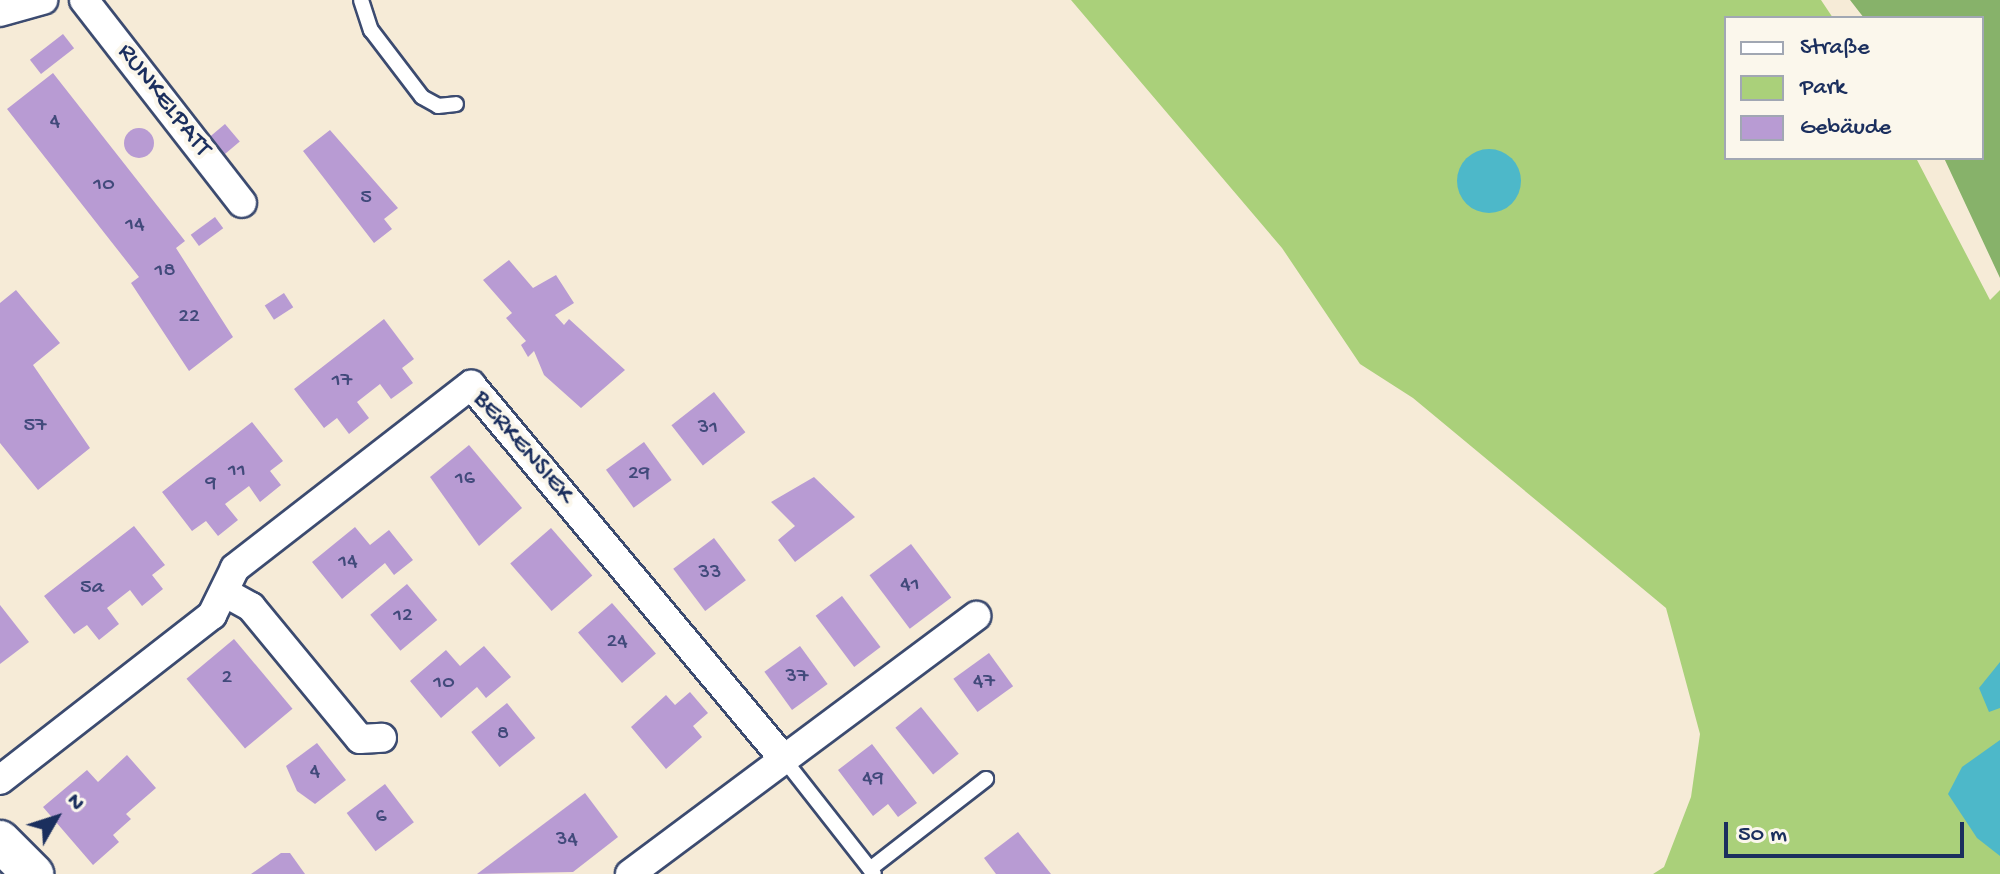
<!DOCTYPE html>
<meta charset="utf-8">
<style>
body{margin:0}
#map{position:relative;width:2000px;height:874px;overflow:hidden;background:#f6ebd7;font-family:"Gochi Hand",sans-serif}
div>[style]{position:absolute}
.green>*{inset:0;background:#aad07a}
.forest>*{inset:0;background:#87b26a}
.water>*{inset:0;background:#4db8c9}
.round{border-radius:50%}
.building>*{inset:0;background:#b89bd3;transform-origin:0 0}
.roads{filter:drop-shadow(2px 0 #3c4b70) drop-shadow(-2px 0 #3c4b70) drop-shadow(0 2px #3c4b70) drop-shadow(0 -2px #3c4b70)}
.lane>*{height:14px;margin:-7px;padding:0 7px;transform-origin:7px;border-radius:7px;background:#fff}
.street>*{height:28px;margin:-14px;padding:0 14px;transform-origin:14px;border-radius:14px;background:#fff}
.secondary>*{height:40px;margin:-20px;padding:0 20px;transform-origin:20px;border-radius:20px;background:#fff}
span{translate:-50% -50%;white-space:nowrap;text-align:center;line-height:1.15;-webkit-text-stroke:8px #fbf7ec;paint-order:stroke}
.number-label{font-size:22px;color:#424a7b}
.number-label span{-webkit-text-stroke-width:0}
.street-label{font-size:26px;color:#1b2f5e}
.legend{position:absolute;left:1724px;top:16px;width:260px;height:144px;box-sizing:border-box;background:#fbf7ec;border:2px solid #a1a7b3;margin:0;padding:10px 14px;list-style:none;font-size:24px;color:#1b2f5e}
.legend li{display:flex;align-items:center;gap:16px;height:40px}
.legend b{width:40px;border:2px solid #a1a7b3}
.north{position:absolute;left:16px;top:778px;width:80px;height:80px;-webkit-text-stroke:6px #fbf7ec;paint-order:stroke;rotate:51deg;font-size:22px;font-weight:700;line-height:32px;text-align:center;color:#1b2f5e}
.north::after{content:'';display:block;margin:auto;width:28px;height:36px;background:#1b2f5e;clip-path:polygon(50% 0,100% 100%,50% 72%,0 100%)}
.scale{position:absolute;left:1724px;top:822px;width:240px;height:36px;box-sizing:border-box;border:4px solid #1b2f5e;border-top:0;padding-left:10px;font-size:24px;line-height:28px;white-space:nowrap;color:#1b2f5e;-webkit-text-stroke:6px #fbf7ec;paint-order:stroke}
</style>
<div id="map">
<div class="green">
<div style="clip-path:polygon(1071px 0,1821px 0,1833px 18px,1726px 18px,1726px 158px,1916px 158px,1990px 300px,2000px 290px,2000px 874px,1653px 874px,1664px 867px,1691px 797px,1700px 734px,1666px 608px,1413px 398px,1360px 364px,1282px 248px)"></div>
</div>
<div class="forest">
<div style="clip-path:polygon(1850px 0,2000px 0,2000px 278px,1944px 158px,1982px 158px,1982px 18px,1864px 18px)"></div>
</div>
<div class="water">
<div class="round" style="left:1457px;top:149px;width:64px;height:64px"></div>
<div style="clip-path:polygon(2000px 662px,2000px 708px,1989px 712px,1979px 688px)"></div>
<div style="clip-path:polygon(2000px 740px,2000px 856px,1977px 838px,1948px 794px,1962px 767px)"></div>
</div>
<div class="building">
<div style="left:63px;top:34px;width:18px;height:42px;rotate:52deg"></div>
<div style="clip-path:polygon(53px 73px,185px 241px,176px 248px,233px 337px,189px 371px,131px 283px,139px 277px,7px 109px)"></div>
<div style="left:225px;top:124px;width:23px;height:26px;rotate:50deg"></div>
<div class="round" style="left:124px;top:128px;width:30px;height:30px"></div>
<div style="clip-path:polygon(330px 130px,398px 208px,384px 219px,392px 229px,374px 243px,303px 151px)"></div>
<div style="left:215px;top:217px;width:14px;height:30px;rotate:54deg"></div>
<div style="clip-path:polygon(509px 260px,533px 288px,556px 275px,574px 303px,555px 315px,564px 325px,569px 319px,625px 370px,581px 408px,544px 375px,534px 351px,528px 357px,521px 345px,526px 341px,506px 318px,512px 313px,483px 280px)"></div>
<div style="clip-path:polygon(16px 290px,60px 343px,33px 365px,90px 448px,38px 490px,0 443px,0 303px)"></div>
<div style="left:284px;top:293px;width:17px;height:23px;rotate:57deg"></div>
<div style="clip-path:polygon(384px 319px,414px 359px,402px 368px,413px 383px,391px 399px,380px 384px,357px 402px,369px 418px,349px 434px,337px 418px,324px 428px,294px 389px)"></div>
<div style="left:714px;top:392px;width:51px;height:54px;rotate:52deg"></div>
<div style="clip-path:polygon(252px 422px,283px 461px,270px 471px,281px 485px,260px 502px,249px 486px,225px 504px,238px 520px,218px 536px,206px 521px,192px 531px,162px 492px)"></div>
<div style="left:644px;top:442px;width:47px;height:47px;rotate:54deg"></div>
<div style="clip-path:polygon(469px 445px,522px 508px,479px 546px,430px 477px)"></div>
<div style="clip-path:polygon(814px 477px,855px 517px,795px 562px,778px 540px,795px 526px,771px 502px)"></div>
<div style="clip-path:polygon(134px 526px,165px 565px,152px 575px,163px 589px,142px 606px,130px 590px,107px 608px,119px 624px,99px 640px,87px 625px,74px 634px,44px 596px)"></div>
<div style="clip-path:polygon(355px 527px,370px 545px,389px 530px,413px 560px,394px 575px,385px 563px,342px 599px,312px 562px)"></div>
<div style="left:551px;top:528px;width:63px;height:54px;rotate:49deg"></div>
<div style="left:714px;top:538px;width:53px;height:51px;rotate:53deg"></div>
<div style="left:911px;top:544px;width:67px;height:52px;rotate:53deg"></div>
<div style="left:407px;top:584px;width:47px;height:48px;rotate:50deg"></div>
<div style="left:842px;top:596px;width:64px;height:33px;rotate:53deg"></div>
<div style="left:612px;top:603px;width:67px;height:45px;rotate:49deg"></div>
<div style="clip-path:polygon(0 605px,29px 642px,0 664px)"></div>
<div style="left:234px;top:639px;width:91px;height:62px;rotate:50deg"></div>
<div style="clip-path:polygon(484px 646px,511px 677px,486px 698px,477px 687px,441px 718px,410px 681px,446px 650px,460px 666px)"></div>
<div style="left:800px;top:646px;width:47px;height:44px;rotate:54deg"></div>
<div style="left:989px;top:653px;width:41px;height:44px;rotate:54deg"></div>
<div style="clip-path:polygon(690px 692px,708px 713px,693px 726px,702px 737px,666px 769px,631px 727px,666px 695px,675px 705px)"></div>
<div style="left:507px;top:703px;width:45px;height:46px;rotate:51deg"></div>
<div style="left:921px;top:707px;width:60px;height:33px;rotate:51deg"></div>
<div style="clip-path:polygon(317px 743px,346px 780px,315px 804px,297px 791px,286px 766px)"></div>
<div style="clip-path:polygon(872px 744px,917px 803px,898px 817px,888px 804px,873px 816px,838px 770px)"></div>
<div style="clip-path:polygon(127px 755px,156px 788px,126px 814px,131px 819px,113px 835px,119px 842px,93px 865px,43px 807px,87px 770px,98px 782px)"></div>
<div style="left:385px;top:784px;width:48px;height:48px;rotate:53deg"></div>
<div style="clip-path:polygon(585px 793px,618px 837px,573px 872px,477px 874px)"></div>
<div style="clip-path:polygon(1018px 832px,1051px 874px,996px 874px,984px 858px)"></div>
<div style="clip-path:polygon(281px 853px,290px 853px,305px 874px,251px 874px)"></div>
</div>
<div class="roads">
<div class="lane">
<div style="left:361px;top:0;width:32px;rotate:72deg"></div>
<div style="left:371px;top:30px;width:84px;rotate:52.7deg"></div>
<div style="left:422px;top:97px;width:18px;rotate:29deg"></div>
<div style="left:438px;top:106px;width:18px;rotate:-6deg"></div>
<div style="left:783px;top:758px;width:147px;rotate:51.9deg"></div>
<div style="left:870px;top:869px;width:147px;rotate:-37.8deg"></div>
</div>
<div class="street">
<div style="left:84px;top:0;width:257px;rotate:52.1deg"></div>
<div style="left:0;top:12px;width:45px;rotate:-15.6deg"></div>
<div style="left:224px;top:592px;width:31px;rotate:29deg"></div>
<div style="left:251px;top:607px;width:171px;rotate:50.5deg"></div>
<div style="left:360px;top:739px;width:22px;rotate:-3deg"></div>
<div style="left:0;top:780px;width:269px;rotate:-37.9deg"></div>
<div style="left:212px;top:615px;width:52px;rotate:-63.9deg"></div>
<div style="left:235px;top:568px;width:299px;rotate:-37.8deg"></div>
<div style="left:471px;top:385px;width:485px;rotate:50.1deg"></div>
<div style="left:630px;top:874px;width:432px;rotate:-36.7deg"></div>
</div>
<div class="secondary">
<div style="left:0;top:841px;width:47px;rotate:45deg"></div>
</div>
</div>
<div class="number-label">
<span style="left:55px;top:123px">4</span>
<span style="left:104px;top:186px">10</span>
<span style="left:366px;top:199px">5</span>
<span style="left:135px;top:226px">14</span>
<span style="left:165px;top:272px">18</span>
<span style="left:189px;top:318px">22</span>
<span style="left:342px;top:382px">17</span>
<span style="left:35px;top:427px">57</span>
<span style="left:708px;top:429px">31</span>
<span style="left:237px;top:472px">11</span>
<span style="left:639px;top:475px">29</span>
<span style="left:465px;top:480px">16</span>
<span style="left:211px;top:485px">9</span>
<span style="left:348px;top:563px">14</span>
<span style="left:710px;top:574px">33</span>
<span style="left:910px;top:586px">41</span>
<span style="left:92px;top:589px">5a</span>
<span style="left:403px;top:617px">12</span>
<span style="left:617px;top:643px">24</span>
<span style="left:797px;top:678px">37</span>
<span style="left:227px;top:679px">2</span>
<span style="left:984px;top:683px">47</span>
<span style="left:444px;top:684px">10</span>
<span style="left:503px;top:735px">8</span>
<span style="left:315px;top:773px">4</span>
<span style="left:873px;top:780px">49</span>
<span style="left:381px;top:818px">6</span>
<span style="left:567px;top:841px">34</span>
</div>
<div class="street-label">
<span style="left:163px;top:101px;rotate:52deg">RUNKELPATT</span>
<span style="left:522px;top:448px;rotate:49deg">BERKENSIEK</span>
</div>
<ul class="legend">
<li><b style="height:10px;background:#fff"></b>Straße</li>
<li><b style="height:22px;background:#aad07a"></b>Park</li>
<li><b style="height:22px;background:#b89bd3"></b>Gebäude</li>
</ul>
<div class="north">N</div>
<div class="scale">50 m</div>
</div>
